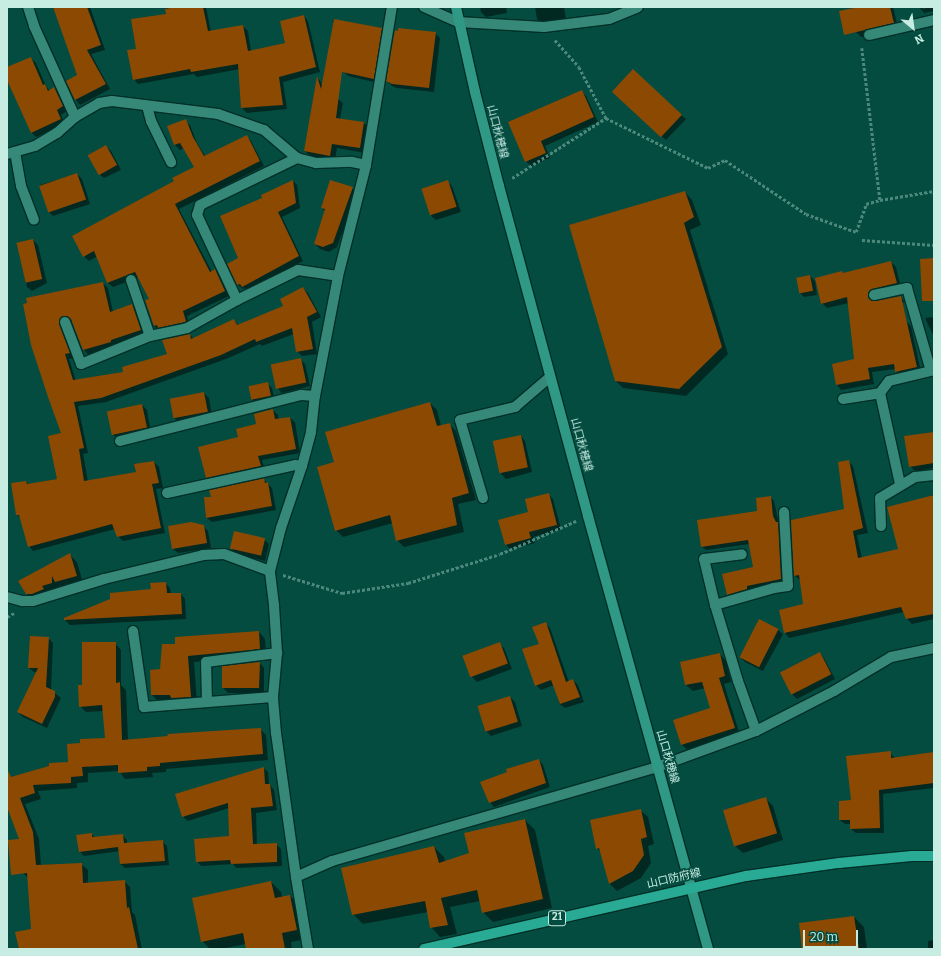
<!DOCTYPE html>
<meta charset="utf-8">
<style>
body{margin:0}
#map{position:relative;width:941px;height:956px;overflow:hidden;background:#044c40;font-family:Bitter,"Noto Sans JP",serif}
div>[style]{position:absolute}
.shadow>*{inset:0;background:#0007}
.building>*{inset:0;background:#8c4902;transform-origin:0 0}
.path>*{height:2.5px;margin-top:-1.25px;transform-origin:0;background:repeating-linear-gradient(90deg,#4d887d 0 3px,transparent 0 5px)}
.roads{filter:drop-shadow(1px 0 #002f27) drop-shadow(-1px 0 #002f27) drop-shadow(0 1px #002f27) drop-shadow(0 -1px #002f27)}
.street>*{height:10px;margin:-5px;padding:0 5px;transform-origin:5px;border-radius:5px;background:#368878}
.secondary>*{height:10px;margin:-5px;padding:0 5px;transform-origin:5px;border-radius:5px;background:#2f9986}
.primary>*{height:10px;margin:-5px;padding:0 5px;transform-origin:5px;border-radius:5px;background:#28aa94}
span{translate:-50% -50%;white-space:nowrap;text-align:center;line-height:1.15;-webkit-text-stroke:3.5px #044c40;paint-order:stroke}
.shield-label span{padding:1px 3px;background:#044c40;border:1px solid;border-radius:3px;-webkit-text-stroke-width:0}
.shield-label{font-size:10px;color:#c7ede3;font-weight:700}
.street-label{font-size:11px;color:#c7ede3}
.frame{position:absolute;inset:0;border:8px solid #c7ede3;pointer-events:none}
.north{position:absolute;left:893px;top:8px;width:40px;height:40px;-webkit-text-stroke:3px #044c40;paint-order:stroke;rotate:151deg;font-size:11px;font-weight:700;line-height:16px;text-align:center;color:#c7ede3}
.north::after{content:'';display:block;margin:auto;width:14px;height:18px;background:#c7ede3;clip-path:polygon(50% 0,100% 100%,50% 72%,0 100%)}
.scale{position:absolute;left:803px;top:930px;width:55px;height:18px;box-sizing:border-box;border:2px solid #c7ede3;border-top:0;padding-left:5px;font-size:12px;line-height:14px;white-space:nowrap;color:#c7ede3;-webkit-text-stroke:3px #044c40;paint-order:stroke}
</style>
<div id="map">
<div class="shadow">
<div style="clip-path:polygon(90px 7px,105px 50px,91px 54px,110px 89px,80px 105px,76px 100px,67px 82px,78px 76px,55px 10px,52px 7px)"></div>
<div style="clip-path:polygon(166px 7px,206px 7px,211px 32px,243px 26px,248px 31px,251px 51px,286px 43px,304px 16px,308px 21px,320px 72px,283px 82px,287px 109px,247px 113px,242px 108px,240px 69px,197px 77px,194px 74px,138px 84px,134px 79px,137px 50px,167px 14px)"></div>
<div style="clip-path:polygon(480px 7px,506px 7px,507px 13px,486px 17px,481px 12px)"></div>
<div style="clip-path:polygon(535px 7px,564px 7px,566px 19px,542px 24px,537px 19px)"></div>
<div style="clip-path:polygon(851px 7px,893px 7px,898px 27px,861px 37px,856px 32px)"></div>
<div style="clip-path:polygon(919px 7px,924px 7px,922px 9px,934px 7px,934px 11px,924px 13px)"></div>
<div style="clip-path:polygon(333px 20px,381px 29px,386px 34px,378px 83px,348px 76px,343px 71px)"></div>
<div style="clip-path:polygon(435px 33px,440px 38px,434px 92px,397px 88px,392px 86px,387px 81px)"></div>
<div style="clip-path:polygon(31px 58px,36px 63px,46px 86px,50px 91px,54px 88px,59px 93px,67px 111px,61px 115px,65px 124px,36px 137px,31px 132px,7px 78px,7px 68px)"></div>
<div style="clip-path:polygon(317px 78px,321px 82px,327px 101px,338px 99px,343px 103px,340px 119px,364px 123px,369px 128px,365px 153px,337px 148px,335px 160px,310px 156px,305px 151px)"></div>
<div style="clip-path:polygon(582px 92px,586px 96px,598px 122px,545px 146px,550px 158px,531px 166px,526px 161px,509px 123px)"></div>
<div style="clip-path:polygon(618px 96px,681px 115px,686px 119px,666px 140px)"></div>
<div style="clip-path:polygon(185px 120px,190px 125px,197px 143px,206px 157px,247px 136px,251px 141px,264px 166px,179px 209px,212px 272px,215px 270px,220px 275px,229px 296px,187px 316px,190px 326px,159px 331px,154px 326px,151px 300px,139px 277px,113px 287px,108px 283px,98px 256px,89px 261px,84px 256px,175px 182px,195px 167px,184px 148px,180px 150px,175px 145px,168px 127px)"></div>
<div style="clip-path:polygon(106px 146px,111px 151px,121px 170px,104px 178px,99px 174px,89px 155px)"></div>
<div style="clip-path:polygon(77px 174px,82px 179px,90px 204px,53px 216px,48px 211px,40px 185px)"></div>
<div style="clip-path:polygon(293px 181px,297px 185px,300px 208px,282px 217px,303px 261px,247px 291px,245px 288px,243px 289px,238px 285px,239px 259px,264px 198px)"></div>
<div style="clip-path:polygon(447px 181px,452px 186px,461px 212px,436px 220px,431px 216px)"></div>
<div style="clip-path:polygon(352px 188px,357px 192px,337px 247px,329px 252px,320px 249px,315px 244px,325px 211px,322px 208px)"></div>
<div style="clip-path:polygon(685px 192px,692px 200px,701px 225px,690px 230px,728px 354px,686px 396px,623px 388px,616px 381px)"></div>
<div style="clip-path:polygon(33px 240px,38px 245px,47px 283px,32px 291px,27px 287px,17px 244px)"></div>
<div style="clip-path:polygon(891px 262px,896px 267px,901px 288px,872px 298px,872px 302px,900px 297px,905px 302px,899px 304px,906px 321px,911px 326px,921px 372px,900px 376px,895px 369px,872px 372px,874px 384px,841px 390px,837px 385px,833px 364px,856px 360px,849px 303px,827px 308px,822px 303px,844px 274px)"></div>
<div style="clip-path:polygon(810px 276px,815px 281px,817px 295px,804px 297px,799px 292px)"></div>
<div style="clip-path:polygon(103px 283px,108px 288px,113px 312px,132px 306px,137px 310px,145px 335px,115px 345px,116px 347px,88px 354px,83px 349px,73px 321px,64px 323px,74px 358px,69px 359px,76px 381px,125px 373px,168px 354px,190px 335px,194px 339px,234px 320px,238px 325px,285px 307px,303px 288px,308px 293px,321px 317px,312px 322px,317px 354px,302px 356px,297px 351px,294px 334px,262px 346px,260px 344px,226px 359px,106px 402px,78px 406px,88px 453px,83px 454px,88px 481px,137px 473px,154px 462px,159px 467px,163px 488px,156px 489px,165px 533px,123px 541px,118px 536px,115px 529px,33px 551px,29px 546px,21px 518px,17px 515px,26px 482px,29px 484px,58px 479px,62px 433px,24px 305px)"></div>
<div style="clip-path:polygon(934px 317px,934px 337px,925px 318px)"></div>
<div style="clip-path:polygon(300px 359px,305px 364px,310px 386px,282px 393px,277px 388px)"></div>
<div style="clip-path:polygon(267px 383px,272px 388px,275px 401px,257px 405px,252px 400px)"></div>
<div style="clip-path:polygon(204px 393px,209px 398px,212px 416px,179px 422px,174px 418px)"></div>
<div style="clip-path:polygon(430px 403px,437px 410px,441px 426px,449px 424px,456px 431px,476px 500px,458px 504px,464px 532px,404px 547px,397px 540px,393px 523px,343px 537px,336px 530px)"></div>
<div style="clip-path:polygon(142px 405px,147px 410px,151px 432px,118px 439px,113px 435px)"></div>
<div style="clip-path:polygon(273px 410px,278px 415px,279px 420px,290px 418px,295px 422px,300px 453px,262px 460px,265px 470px,211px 482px,206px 477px,239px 438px)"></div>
<div style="clip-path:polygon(934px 433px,934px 468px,915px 471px,910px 466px)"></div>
<div style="clip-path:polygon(521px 436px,525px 441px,532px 472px,506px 479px,501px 474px)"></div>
<div style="clip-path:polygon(849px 462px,853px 466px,868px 533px,857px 535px,862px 558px,899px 550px,931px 495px,934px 494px,934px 619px,912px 624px,907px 619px,904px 612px,789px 638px,785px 633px,804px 605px,800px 580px,795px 576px,792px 520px,846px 510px)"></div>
<div style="clip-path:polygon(264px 480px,272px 488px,276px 510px,212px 522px,207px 518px,212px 498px)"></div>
<div style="clip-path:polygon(548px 494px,553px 499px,561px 529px,533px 537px,535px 543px,510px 549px,506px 545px,529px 512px)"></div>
<div style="clip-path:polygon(770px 497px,774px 501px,779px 524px,782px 527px,785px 583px,750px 590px,750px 593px,732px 598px,728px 594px,754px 568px,750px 544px,706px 550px,702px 547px,759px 512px)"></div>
<div style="clip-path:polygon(203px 526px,208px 531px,211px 548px,178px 553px,173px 549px)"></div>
<div style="clip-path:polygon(264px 539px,269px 544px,265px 561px,236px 554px,232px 549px)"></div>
<div style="clip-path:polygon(70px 555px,77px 562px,83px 583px,63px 589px,59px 585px,59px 590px,34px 601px,27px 594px)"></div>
<div style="clip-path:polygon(165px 583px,170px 588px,171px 594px,181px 594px,185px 599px,186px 619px,70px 625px,65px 620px,152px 590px)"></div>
<div style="clip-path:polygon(545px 623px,550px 628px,569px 682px,573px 680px,578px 685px,584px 702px,565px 708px,560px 704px,554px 685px,541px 690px,536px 685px,540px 644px)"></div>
<div style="clip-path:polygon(778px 630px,783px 634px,763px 671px,745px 662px,740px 657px)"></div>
<div style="clip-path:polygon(259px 632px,265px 639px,266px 655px,194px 662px,197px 703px,158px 701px,152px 695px,161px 670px,176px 645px)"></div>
<div style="clip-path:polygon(48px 638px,53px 643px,51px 690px,61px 698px,47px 728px,23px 717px,18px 712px,37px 672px,34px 672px,29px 668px)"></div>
<div style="clip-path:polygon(115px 643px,121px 650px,121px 685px,126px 690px,128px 740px,260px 729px,266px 735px,268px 760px,166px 769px,166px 772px,152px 773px,153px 777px,125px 779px,119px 771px,88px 773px,88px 782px,77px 783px,77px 788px,38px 791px,41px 799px,25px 804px,39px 839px,41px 865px,81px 864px,88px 870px,88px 883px,124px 881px,130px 887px,132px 912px,135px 915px,142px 949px,21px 949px,32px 930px,29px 879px,23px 873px,20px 839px,7px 805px,7px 779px,69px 762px,81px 744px,106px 739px,103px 711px,86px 712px,80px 706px,83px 686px)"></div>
<div style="clip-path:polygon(499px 644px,504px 648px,512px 669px,477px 682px,472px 677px)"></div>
<div style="clip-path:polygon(820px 653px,824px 658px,835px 679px,797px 699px,792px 694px)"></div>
<div style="clip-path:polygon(720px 654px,726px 661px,731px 682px,724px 684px,740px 735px,689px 751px,682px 745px,675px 721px,711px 709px,705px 688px,693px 691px,686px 685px)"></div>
<div style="clip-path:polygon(260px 663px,264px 668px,264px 693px,228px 693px,223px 688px)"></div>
<div style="clip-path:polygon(510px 697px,515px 702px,522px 726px,491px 736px,486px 731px,479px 707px)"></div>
<div style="clip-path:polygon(890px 753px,895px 758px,934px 753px,934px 788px,883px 794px,884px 833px,856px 833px,851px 829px,851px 824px,845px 824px,840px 820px,852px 801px)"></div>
<div style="clip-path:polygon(539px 760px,543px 765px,550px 787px,494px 807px,490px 802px)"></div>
<div style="clip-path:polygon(264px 768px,268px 772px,269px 784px,274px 790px,277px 810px,256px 813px,257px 845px,276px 844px,281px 849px,282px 866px,236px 868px,233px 864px,201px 866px,197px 861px,230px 837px,229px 808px,188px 821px,183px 817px)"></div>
<div style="clip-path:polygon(765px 798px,773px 806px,783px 840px,743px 853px,735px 846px)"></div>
<div style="clip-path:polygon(640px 810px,648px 817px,654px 844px,648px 846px,651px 863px,641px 878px,617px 891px,610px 884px,601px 852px,597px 848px)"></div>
<div style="clip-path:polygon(525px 820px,535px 830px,552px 908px,493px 922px,483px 912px,480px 901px,450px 907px,457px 934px,440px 937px,431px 927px,428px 912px,363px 924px,353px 914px,434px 847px,444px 857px,445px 862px,470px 854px)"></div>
<div style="clip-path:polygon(91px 834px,95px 837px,122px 835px,127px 840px,127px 844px,163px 842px,167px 846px,169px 865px,125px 868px,120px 864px,120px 851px,84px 856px,80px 852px)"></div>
<div style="clip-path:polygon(271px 882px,281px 892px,282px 897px,290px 896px,300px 905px,307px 939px,291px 942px,292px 949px,248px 949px,246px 944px,221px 949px,210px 949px,202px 941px)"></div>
<div style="clip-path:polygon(854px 917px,864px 927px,867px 949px,803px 949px)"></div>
<div style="clip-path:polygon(934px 940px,934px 949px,920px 949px,928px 948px,928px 941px)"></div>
</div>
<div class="building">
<div style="clip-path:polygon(53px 7px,87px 7px,101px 45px,87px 50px,106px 84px,75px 100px,66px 81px,77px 75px)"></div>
<div style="clip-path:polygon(175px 7px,203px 7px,208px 31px,243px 25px,248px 51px,285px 43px,280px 21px,304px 15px,316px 67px,279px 77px,283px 105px,241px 108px,238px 64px,191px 72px,190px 69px,133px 80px,127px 50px,136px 49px,131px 19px,166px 14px,165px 9px)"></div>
<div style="clip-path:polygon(859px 7px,890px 7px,894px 23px,844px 35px,839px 11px)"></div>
<div style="clip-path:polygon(334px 19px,382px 28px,374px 79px,342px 72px,336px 118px,364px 122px,360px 148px,332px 144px,330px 156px,304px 151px,317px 76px,321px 89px)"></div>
<div style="clip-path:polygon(398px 28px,436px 32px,429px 88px,392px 84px,386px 81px,395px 30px,398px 31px)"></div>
<div style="clip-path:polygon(31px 57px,43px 85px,45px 84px,48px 91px,54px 87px,63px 106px,57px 110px,61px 119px,31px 133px,7px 80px,7px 67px)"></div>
<div style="left:633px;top:69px;width:67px;height:31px;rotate:43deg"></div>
<div style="clip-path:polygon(582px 90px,594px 117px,541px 141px,546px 153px,525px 162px,508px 122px)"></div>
<div style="clip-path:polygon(186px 119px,193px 137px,204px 156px,247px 135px,260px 161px,175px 204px,210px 272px,215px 269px,225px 291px,183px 311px,186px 321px,185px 322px,158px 328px,157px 325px,154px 326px,145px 300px,149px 299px,135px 272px,107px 283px,94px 251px,83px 257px,72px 236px,174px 181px,172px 178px,194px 167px,180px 143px,174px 145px,167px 126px)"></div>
<div style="left:106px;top:145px;width:23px;height:21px;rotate:61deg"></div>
<div style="left:77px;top:173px;width:28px;height:40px;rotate:71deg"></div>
<div style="clip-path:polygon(293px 180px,296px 203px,278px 212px,299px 256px,242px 287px,240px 284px,237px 285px,227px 264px,238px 258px,220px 216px,262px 198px,261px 195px)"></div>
<div style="clip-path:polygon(330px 180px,353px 187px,333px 243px,323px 247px,314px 244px,325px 209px,321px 208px)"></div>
<div style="left:448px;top:180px;width:28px;height:28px;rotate:72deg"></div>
<div style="clip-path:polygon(685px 191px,694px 217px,684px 223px,722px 347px,679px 389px,615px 381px,569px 225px)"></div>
<div style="left:33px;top:239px;width:41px;height:17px;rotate:77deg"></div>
<div style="clip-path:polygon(934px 258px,934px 301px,922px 301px,920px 259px)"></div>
<div style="clip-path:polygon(891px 261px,897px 283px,872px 289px,868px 293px,868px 297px,872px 301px,875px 301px,901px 296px,917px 367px,895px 372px,894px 364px,868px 368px,870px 379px,836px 385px,832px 364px,854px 359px,847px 297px,821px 304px,815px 278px,842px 271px,843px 273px)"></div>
<div style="left:810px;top:275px;width:16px;height:14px;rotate:79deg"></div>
<div style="clip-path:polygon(103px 282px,110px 312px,132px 304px,141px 330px,111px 340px,111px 342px,83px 350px,71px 319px,66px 316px,60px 318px,59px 324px,70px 353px,65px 354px,73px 380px,123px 372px,122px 367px,167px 354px,162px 340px,190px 334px,191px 339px,234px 319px,237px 325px,283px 306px,280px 299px,303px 287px,317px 312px,307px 317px,313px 349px,296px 352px,292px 328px,256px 342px,255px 339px,221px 355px,101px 398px,74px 402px,84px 448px,79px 449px,84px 481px,136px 472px,134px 464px,154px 461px,159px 483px,152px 484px,161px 528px,117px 537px,112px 524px,28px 547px,19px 515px,16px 515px,11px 483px,26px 481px,27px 484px,57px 479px,48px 436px,61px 433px,48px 397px,31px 345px,23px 304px,27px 303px,26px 298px)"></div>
<div style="left:301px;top:358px;width:25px;height:31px;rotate:78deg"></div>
<div style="left:268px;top:382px;width:14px;height:20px;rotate:78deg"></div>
<div style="left:204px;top:392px;width:20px;height:35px;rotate:79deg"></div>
<div style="clip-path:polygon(430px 402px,437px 426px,450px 423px,469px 493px,452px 498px,457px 525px,396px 541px,390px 515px,335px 531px,317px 467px,334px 462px,325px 432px)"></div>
<div style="left:142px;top:404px;width:24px;height:36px;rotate:78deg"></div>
<div style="clip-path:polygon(273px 409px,275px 419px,290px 417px,296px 449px,258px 456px,261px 466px,206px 478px,198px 447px,238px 437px,236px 429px,256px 424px,254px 414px)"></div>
<div style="clip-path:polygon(934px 432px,934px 463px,909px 467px,904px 436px)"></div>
<div style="left:521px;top:435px;width:33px;height:29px;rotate:78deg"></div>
<div style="clip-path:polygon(849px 460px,863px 528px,853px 531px,858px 558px,898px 549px,887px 507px,934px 495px,934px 614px,906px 619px,901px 607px,784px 633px,779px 610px,803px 604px,799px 575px,794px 576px,791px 520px,844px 509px,838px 462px)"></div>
<div style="clip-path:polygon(264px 478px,265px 483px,268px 482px,272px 506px,206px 518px,204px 497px,211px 497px,209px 490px)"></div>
<div style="clip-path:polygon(549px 493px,557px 525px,529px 532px,531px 538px,505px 545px,498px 520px,528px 512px,525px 499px)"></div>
<div style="clip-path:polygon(771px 496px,773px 516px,776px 522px,778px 522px,781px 579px,747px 586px,747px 589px,727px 595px,722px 574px,753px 567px,748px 540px,701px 547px,697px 520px,757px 511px,756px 498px)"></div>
<div style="clip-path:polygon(191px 522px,204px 525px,207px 543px,172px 549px,168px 526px)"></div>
<div style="left:234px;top:531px;width:32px;height:18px;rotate:13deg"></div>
<div style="clip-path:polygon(70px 553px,77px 576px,55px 582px,52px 576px,52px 583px,42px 586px,44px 589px,32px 594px,26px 594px,18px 581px)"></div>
<div style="clip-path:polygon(166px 582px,167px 593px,181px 593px,182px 614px,64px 620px,64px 618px,110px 599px,110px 593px,151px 589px,150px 583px)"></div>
<div style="left:759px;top:619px;width:22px;height:43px;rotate:27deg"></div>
<div style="clip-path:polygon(546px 622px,566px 682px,573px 679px,580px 697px,560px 704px,551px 680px,535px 686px,522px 649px,539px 644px,532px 627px)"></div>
<div style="clip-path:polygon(259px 631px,260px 649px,188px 656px,191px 697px,171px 698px,170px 695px,151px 695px,150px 670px,160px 669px,162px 644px,175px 644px,175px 637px)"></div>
<div style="clip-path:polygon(30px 636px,49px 637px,46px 687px,55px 691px,55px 697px,42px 724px,17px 712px,38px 668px,28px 668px)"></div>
<div style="clip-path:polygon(82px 642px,116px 642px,116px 683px,120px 682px,122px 740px,168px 736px,167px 734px,261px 728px,263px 754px,160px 763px,160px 766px,147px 767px,147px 771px,118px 773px,118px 765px,82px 767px,83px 776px,71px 777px,71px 783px,33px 785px,35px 793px,20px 798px,33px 832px,36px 865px,82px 863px,83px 883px,125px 880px,127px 908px,129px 907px,138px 949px,19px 949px,15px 932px,31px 929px,27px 873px,11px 875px,8px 840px,19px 839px,7px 807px,7px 769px,11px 777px,49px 766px,49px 763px,68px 762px,67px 744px,80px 743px,80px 739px,105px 738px,102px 705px,79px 707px,78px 685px,82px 685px)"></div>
<div style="left:500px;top:642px;width:23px;height:40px;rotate:70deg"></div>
<div style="left:820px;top:652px;width:25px;height:45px;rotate:63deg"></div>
<div style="clip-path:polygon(720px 653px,725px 676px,719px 678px,735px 728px,681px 745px,673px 720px,710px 708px,702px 682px,685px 685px,680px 662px)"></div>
<div style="clip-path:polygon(260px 662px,259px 688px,222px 688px,222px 666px)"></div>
<div style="left:510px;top:696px;width:27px;height:34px;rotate:73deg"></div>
<div style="clip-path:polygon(891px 751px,891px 758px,934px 752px,934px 783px,879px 790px,880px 828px,850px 829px,850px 820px,839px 820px,839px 801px,851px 800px,846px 756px)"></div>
<div style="clip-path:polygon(539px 759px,546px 783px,489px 803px,480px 782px,507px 772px,506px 769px)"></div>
<div style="clip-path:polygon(264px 767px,265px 784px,270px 784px,273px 806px,251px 808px,253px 844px,277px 843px,277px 862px,231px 864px,230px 860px,196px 862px,194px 839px,229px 836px,228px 803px,182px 817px,175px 794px)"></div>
<div style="left:766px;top:797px;width:38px;height:45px;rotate:73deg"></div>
<div style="clip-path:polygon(641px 809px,647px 837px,641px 839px,644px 855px,633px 871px,609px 884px,599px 848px,596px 849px,590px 820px)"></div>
<div style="clip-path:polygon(525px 819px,543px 899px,482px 913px,477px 890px,441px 898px,448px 925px,430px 928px,425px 901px,352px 915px,341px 868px,434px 846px,439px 863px,469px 853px,464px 833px)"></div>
<div style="clip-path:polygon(92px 833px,92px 837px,123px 834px,124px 843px,163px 840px,165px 861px,120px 864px,118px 847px,79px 852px,76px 835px)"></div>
<div style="clip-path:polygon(271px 881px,275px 898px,290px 895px,297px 930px,282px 933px,285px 949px,246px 949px,243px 933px,201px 942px,192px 898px)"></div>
<div style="clip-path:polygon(854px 916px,859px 949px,802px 949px,799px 923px)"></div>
</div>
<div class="path">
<div style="left:555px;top:40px;width:36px;rotate:48deg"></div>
<div style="left:579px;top:67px;width:58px;rotate:62.1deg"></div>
<div style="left:862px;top:48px;width:153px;rotate:83.2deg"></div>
<div style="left:880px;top:200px;width:55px;rotate:-9.5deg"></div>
<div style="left:512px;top:178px;width:112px;rotate:-32.6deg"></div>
<div style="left:606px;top:118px;width:114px;rotate:26.1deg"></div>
<div style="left:708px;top:168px;width:19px;rotate:-25deg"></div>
<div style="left:725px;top:160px;width:97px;rotate:33.7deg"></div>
<div style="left:806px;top:214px;width:53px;rotate:19.8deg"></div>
<div style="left:856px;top:232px;width:30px;rotate:-70deg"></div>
<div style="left:866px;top:204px;width:15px;rotate:-16deg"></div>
<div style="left:862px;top:240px;width:72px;rotate:4deg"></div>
<div style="left:283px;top:575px;width:62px;rotate:17deg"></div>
<div style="left:342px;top:593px;width:67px;rotate:-8.6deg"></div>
<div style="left:408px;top:583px;width:96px;rotate:-17.5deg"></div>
<div style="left:500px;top:554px;width:83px;rotate:-23.5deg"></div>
<div style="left:7px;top:617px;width:8px;rotate:-30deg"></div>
</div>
<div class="roads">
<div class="street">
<div style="left:28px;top:7px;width:20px;rotate:72deg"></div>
<div style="left:34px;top:26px;width:100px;rotate:65.7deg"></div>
<div style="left:424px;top:7px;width:37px;rotate:24deg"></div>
<div style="left:458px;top:22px;width:86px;rotate:3.3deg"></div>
<div style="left:544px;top:27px;width:65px;rotate:-7deg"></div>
<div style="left:609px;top:19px;width:31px;rotate:-22deg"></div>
<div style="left:869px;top:35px;width:67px;rotate:-13deg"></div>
<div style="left:147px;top:106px;width:16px;rotate:75deg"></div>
<div style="left:151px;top:121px;width:46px;rotate:64deg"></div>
<div style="left:15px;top:152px;width:35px;rotate:80deg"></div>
<div style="left:21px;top:186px;width:36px;rotate:69deg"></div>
<div style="left:7px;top:154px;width:29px;rotate:-16deg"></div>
<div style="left:35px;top:146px;width:26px;rotate:-31deg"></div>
<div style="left:57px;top:133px;width:24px;rotate:-42deg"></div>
<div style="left:75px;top:117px;width:28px;rotate:-30deg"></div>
<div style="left:99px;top:103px;width:13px;rotate:-9deg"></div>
<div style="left:112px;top:101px;width:107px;rotate:7deg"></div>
<div style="left:218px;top:114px;width:49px;rotate:19.2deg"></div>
<div style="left:264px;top:130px;width:43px;rotate:40.3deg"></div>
<div style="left:297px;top:158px;width:20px;rotate:15deg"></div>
<div style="left:316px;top:163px;width:36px;rotate:-2deg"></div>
<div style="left:352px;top:162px;width:14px;rotate:12deg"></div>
<div style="left:131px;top:280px;width:59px;rotate:71.3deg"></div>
<div style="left:874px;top:295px;width:34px;rotate:-12deg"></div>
<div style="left:907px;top:288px;width:86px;rotate:73.9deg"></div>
<div style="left:931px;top:371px;width:43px;rotate:166.6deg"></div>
<div style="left:889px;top:381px;width:15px;rotate:127deg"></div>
<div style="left:880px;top:393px;width:93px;rotate:77.6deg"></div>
<div style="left:237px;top:300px;width:94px;rotate:-115.2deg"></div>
<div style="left:197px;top:215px;width:10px;rotate:-73deg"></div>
<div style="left:200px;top:205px;width:108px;rotate:-25.9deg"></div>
<div style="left:65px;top:322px;width:45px;rotate:69.1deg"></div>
<div style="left:81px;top:364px;width:74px;rotate:-22.1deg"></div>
<div style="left:150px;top:336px;width:38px;rotate:-12deg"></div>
<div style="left:187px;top:328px;width:57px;rotate:-29.2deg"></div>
<div style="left:237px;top:300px;width:68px;rotate:-26.2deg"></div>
<div style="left:298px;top:270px;width:40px;rotate:8.5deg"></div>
<div style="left:843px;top:399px;width:37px;rotate:-9deg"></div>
<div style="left:120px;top:441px;width:187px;rotate:-14.3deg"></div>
<div style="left:301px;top:395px;width:14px;rotate:4deg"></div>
<div style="left:167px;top:493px;width:131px;rotate:-12.3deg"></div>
<div style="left:295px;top:465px;width:7px;rotate:8deg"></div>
<div style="left:483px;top:498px;width:81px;rotate:-106.4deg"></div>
<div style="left:460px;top:420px;width:57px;rotate:-13.3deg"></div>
<div style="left:515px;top:407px;width:46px;rotate:-40.6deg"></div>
<div style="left:881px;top:526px;width:28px;rotate:-92deg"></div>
<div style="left:880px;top:498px;width:41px;rotate:-31deg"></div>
<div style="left:915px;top:477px;width:19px;rotate:-6deg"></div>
<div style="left:7px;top:597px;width:16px;rotate:15deg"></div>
<div style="left:22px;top:601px;width:11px"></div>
<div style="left:33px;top:601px;width:74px;rotate:-17.2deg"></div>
<div style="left:104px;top:579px;width:102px;rotate:-13.6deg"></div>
<div style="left:203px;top:555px;width:21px;rotate:-3deg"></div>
<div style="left:224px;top:554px;width:49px;rotate:20.3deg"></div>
<div style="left:715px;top:605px;width:47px;rotate:-103.4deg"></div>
<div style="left:704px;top:559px;width:38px;rotate:-7deg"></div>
<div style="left:133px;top:631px;width:77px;rotate:81.8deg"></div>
<div style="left:144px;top:707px;width:129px;rotate:-4.4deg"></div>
<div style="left:207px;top:702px;width:40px;rotate:-91.4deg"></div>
<div style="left:206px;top:662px;width:72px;rotate:-7.2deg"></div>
<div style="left:756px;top:731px;width:53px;rotate:-109.8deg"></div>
<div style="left:738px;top:681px;width:79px;rotate:-106.8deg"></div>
<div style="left:715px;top:605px;width:61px;rotate:-16.1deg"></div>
<div style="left:774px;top:588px;width:14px;rotate:-8deg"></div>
<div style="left:788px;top:586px;width:74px;rotate:-93.1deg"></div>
<div style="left:296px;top:877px;width:39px;rotate:-24deg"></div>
<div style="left:332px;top:861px;width:338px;rotate:-16.1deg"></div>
<div style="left:657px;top:767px;width:105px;rotate:-20deg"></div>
<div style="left:756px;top:731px;width:88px;rotate:-27.1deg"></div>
<div style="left:834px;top:691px;width:66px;rotate:-30.8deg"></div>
<div style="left:891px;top:657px;width:44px;rotate:-11.8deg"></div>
<div style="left:308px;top:949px;width:73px;rotate:-99.5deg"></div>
<div style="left:296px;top:877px;width:145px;rotate:-97.9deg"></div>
<div style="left:276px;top:733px;width:36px;rotate:-95deg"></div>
<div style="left:273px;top:697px;width:44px;rotate:-84.8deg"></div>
<div style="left:277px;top:653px;width:48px;rotate:-93.6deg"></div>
<div style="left:274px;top:605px;width:34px;rotate:-97deg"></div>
<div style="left:270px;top:571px;width:44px;rotate:-75.7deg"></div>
<div style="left:281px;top:528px;width:65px;rotate:-71.3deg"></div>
<div style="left:302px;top:466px;width:35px;rotate:-75deg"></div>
<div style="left:311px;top:432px;width:36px;rotate:-84deg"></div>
<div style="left:315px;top:396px;width:122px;rotate:-79.1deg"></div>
<div style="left:338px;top:276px;width:114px;rotate:-75.8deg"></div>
<div style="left:366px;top:165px;width:160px;rotate:-80.7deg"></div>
</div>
<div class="secondary">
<div style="left:456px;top:7px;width:87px;rotate:77.4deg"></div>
<div style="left:475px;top:92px;width:97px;rotate:75.7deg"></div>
<div style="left:499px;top:186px;width:342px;rotate:74.9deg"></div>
<div style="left:588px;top:516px;width:449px;rotate:74.5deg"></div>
</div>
<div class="primary">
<div style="left:424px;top:949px;width:330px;rotate:-12.8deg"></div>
<div style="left:746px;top:876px;width:94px;rotate:-8deg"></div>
<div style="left:839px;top:863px;width:73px;rotate:-5.5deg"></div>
<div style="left:912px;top:856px;width:22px"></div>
</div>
</div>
<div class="shield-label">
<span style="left:557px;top:918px">21</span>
</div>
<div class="street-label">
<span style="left:497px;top:132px;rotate:76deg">山口秋穂線</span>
<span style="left:581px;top:445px;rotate:75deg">山口秋穂線</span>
<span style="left:667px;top:757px;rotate:74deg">山口秋穂線</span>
<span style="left:674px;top:879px;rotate:-13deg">山口防府線</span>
</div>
<div class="frame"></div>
<div class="north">N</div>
<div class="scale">20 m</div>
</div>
